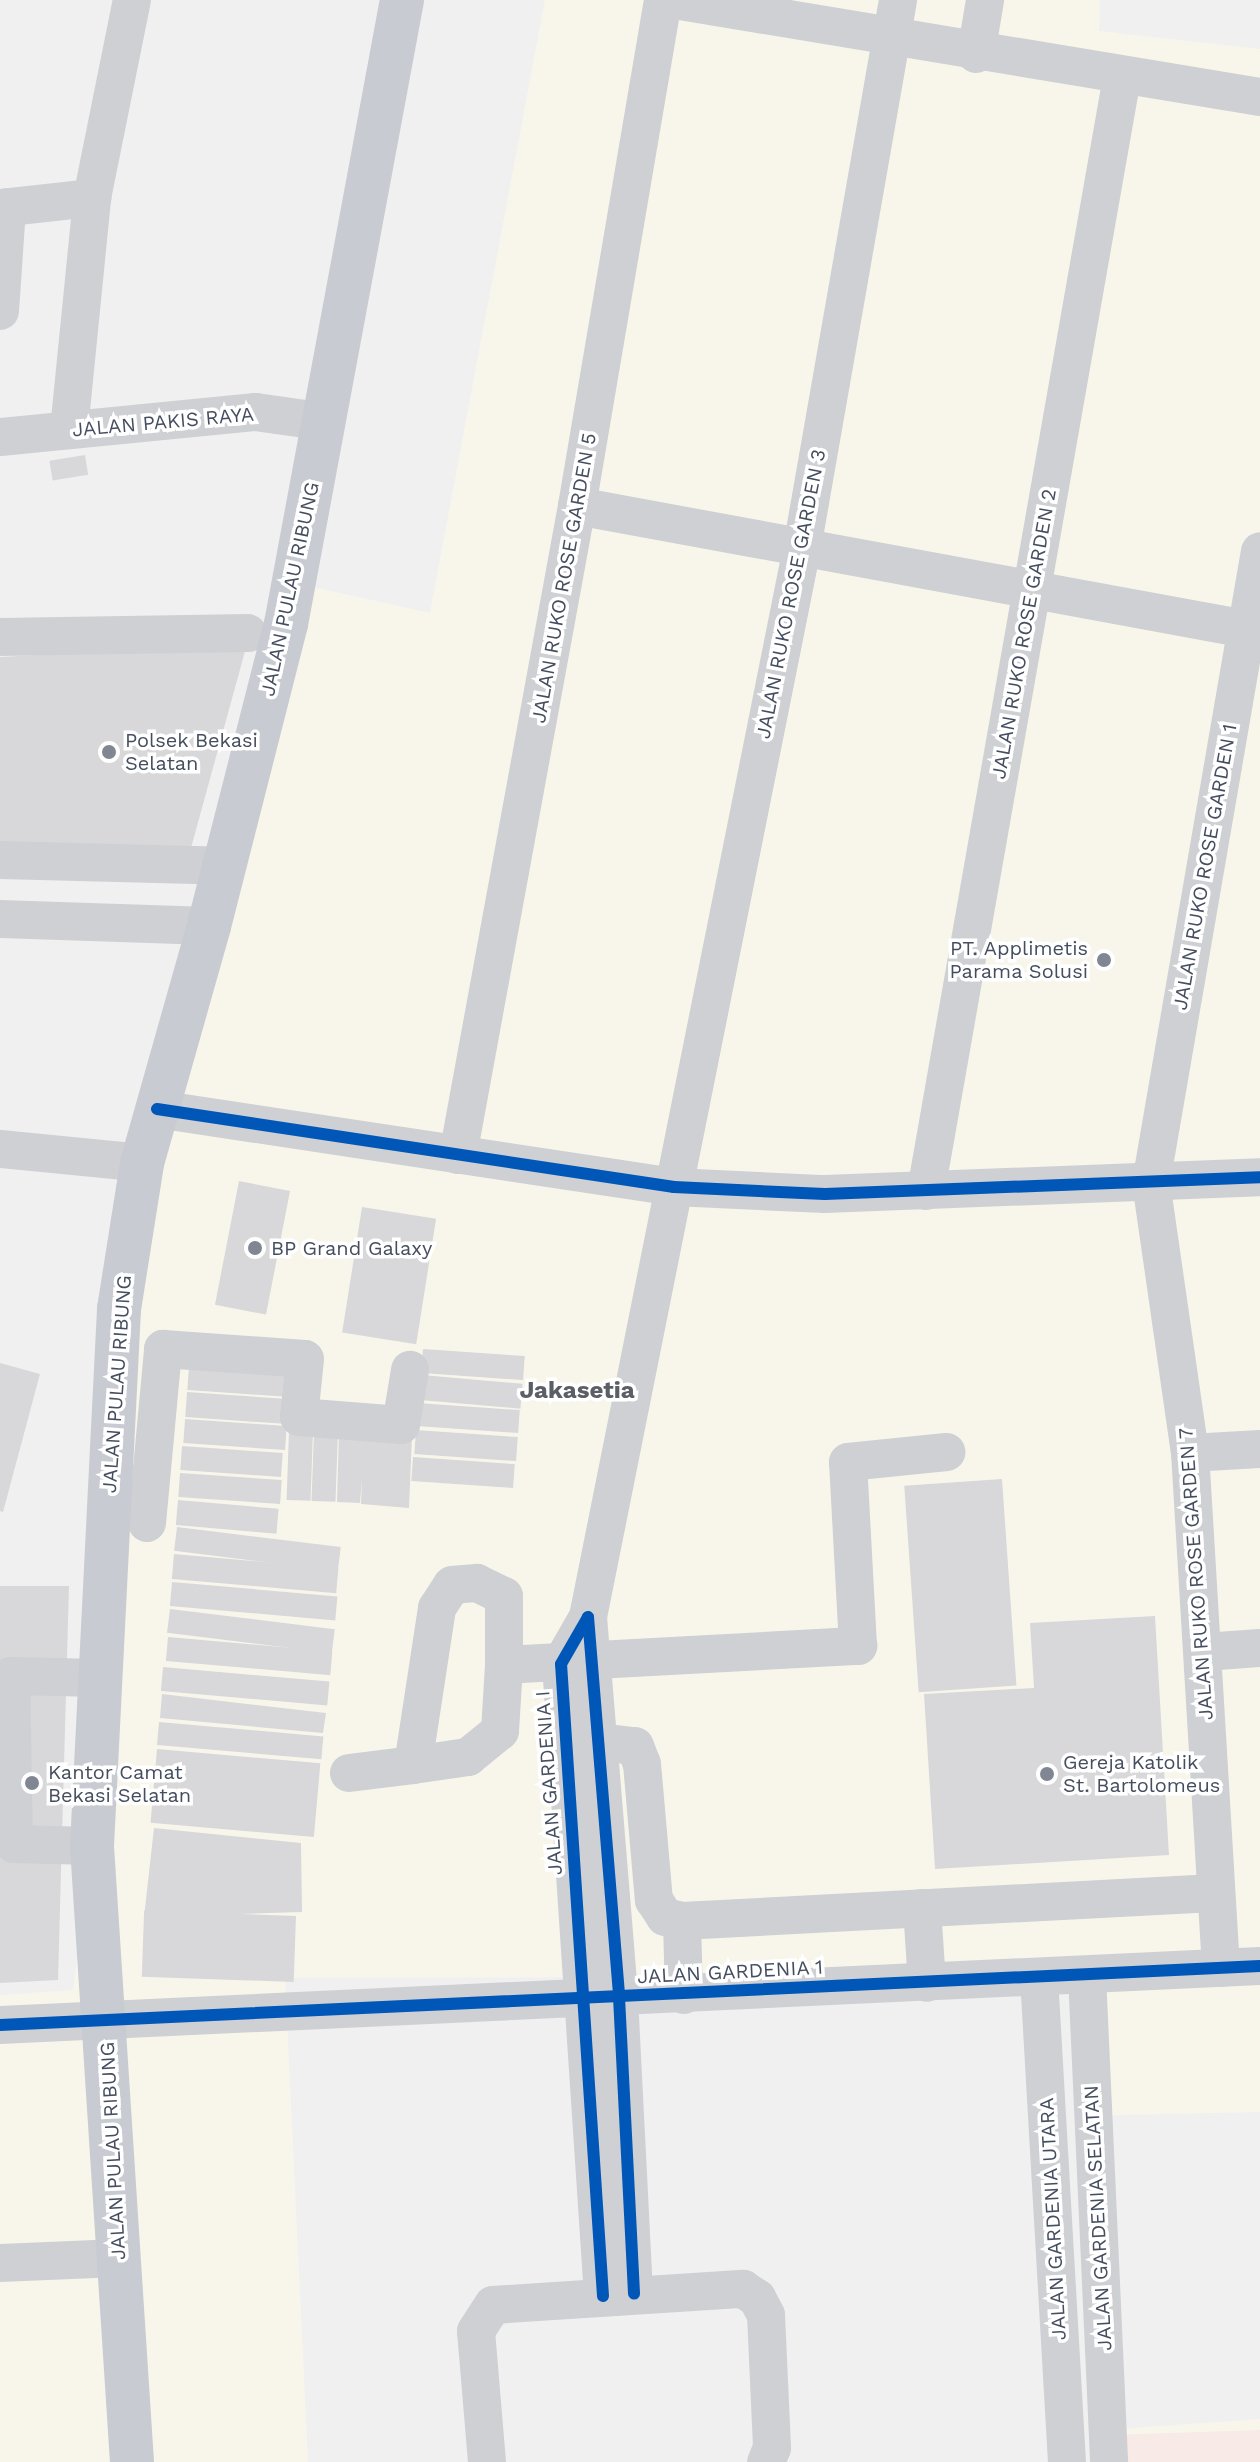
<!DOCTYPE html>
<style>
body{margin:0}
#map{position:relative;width:1260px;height:2462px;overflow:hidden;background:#f1f0f0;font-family:"Work Sans",sans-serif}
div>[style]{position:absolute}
.commercial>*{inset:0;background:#f8f6eb}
.medical>*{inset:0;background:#f8eae6}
.building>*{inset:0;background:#d8d8da;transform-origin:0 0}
.minor>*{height:38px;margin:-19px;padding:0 19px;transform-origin:19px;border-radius:19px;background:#ced0d4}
.major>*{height:44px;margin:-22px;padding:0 22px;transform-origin:22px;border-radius:22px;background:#c8cbd1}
.cycleway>*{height:12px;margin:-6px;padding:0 6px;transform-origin:6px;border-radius:6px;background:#0057b8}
.dots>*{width:22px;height:22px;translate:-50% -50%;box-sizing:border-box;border:4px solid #fff;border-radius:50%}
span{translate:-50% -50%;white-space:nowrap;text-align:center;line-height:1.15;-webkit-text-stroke:7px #fff;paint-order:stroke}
.street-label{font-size:20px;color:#454e5f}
.poi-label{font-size:20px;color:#454e5f}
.left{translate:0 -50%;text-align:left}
.right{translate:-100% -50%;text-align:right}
.quarter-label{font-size:24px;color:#5b5e65;font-weight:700}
</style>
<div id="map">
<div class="commercial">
<div style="clip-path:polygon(545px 0,1100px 0,1099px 31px,1260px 49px,1260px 2112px,1077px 2116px,1076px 1976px,285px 1978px,308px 2462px,0 2462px,0 1995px,73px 1990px,92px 1846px,106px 1336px,290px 582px,430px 613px)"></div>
<div style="clip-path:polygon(1260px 2419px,1260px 2462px,1100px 2430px)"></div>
</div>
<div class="medical">
<div style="clip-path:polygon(1260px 2430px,1260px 2462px,1114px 2462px,1111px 2435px)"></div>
</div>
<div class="building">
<div style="left:85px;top:455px;width:20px;height:36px;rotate:81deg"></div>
<div style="clip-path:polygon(247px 644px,191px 848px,0 850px,0 657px)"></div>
<div style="left:239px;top:1181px;width:52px;height:126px;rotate:11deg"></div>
<div style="left:362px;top:1207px;width:75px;height:127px;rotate:9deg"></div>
<div style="left:423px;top:1349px;width:102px;height:24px;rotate:4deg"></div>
<div style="clip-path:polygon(0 1363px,40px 1374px,3px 1512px,0 1511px)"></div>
<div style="left:189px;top:1366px;width:102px;height:24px;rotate:4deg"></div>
<div style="left:422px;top:1375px;width:101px;height:25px;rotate:5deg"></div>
<div style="left:187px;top:1392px;width:102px;height:25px;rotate:4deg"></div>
<div style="left:418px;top:1403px;width:102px;height:23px;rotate:4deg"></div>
<div style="left:185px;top:1419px;width:102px;height:24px;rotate:4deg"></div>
<div style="left:289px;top:1430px;width:24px;height:70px;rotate:2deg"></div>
<div style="left:314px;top:1430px;width:24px;height:71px;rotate:2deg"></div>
<div style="left:416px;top:1430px;width:102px;height:24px;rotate:4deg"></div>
<div style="clip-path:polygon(339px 1431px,412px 1437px,409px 1508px,361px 1504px,362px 1478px,360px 1503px,337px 1502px)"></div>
<div style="left:182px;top:1446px;width:101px;height:24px;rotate:4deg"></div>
<div style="left:413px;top:1457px;width:102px;height:24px;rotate:4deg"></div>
<div style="left:180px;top:1473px;width:102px;height:24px;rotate:4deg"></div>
<div style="left:1002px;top:1479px;width:207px;height:98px;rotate:86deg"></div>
<div style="left:178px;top:1500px;width:101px;height:25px;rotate:5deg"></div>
<div style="left:177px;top:1527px;width:165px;height:24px;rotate:7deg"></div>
<div style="left:174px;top:1554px;width:165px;height:25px;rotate:5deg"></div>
<div style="left:172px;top:1582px;width:166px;height:24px;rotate:5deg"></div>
<div style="clip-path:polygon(0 1586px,69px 1586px,58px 1980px,0 1983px)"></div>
<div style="left:170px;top:1609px;width:166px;height:24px;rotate:7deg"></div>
<div style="clip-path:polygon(1155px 1616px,1169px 1855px,935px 1869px,924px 1694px,1034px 1688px,1030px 1623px)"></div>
<div style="left:168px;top:1637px;width:165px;height:24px;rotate:5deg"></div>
<div style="left:163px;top:1667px;width:167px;height:24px;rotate:5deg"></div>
<div style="clip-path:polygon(162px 1694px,326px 1713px,323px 1733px,160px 1718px)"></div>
<div style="left:159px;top:1722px;width:165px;height:23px;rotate:5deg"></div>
<div style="left:157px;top:1749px;width:164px;height:74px;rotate:5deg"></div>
<div style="clip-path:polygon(154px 1828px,301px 1843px,302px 1912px,144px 1917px)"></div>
<div style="left:296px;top:1916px;width:66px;height:152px;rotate:92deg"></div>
</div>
<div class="minor">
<div style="left:674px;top:0;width:594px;rotate:9.4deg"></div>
<div style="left:976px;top:54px;width:55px;rotate:-80.5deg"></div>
<div style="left:0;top:208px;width:93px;rotate:-6.2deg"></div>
<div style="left:92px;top:198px;width:202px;rotate:-78.6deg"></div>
<div style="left:0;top:311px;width:104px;rotate:-86.1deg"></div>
<div style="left:69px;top:430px;width:233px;rotate:-84.3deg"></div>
<div style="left:0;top:437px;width:257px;rotate:-5.6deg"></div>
<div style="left:256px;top:412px;width:71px;rotate:8.1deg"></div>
<div style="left:577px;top:506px;width:680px;rotate:10.42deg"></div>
<div style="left:0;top:637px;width:248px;rotate:-0.9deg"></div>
<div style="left:0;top:860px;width:224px;rotate:1.5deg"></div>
<div style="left:0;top:919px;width:209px;rotate:1.9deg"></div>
<div style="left:157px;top:1109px;width:523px;rotate:8.58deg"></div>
<div style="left:674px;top:1187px;width:151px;rotate:2.7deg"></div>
<div style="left:825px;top:1194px;width:435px;rotate:-2.2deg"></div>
<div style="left:0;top:1149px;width:143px;rotate:5.6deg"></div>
<div style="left:458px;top:1155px;width:660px;rotate:-79.61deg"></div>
<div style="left:577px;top:506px;width:513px;rotate:-80.35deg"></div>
<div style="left:926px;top:1191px;width:1131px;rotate:-80.02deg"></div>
<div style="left:1190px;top:1453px;width:70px;rotate:-3.3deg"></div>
<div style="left:147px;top:1523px;width:175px;rotate:-84.7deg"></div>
<div style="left:163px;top:1349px;width:142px;rotate:4deg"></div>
<div style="left:305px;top:1359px;width:58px;rotate:95.9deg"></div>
<div style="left:299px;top:1417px;width:102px;rotate:4.5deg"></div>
<div style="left:401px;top:1425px;width:56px;rotate:-80.7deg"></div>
<div style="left:588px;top:1617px;width:1090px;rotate:-78.68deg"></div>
<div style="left:802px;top:548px;width:556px;rotate:-80.06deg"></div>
<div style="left:1204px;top:1652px;width:56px;rotate:-4.1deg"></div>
<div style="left:600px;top:1742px;width:35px;rotate:7deg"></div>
<div style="left:635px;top:1746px;width:19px;rotate:69deg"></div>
<div style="left:642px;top:1764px;width:137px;rotate:85deg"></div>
<div style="left:654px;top:1900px;width:20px;rotate:57deg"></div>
<div style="left:665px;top:1917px;width:17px;rotate:13deg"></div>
<div style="left:682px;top:1921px;width:533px;rotate:-3.01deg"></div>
<div style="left:413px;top:1765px;width:56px;rotate:-8.3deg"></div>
<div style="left:468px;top:1757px;width:41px;rotate:-39.1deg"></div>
<div style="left:500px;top:1731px;width:66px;rotate:-86.5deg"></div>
<div style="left:349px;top:1773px;width:64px;rotate:-7.1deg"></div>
<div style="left:413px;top:1765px;width:159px;rotate:-81.3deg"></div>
<div style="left:437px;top:1608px;width:27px;rotate:-57deg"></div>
<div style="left:452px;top:1585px;width:25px;rotate:-5deg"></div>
<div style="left:477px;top:1583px;width:30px;rotate:26deg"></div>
<div style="left:504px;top:1596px;width:69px;rotate:90deg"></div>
<div style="left:504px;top:1665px;width:355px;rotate:-3.1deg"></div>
<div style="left:858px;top:1646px;width:184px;rotate:-93.1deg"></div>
<div style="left:848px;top:1462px;width:99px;rotate:-5.8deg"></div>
<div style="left:92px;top:1846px;width:78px;rotate:-178.5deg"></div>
<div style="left:14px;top:1844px;width:168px;rotate:-91deg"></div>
<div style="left:11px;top:1676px;width:89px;rotate:1.3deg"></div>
<div style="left:922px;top:1908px;width:75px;rotate:86.2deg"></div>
<div style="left:682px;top:1921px;width:74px;rotate:88.5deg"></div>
<div style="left:1221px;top:1968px;width:516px;rotate:-93.44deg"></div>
<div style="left:1190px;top:1453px;width:273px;rotate:-98.2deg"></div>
<div style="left:1151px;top:1183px;width:641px;rotate:-80.21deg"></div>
<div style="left:1087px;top:1975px;width:487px;rotate:87.4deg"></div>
<div style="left:1039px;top:1977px;width:486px;rotate:86.7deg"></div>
<div style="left:0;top:2025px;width:1261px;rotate:-2.68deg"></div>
<div style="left:0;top:2263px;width:119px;rotate:-2.4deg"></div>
<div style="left:603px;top:2296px;width:633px;rotate:-93.8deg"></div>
<div style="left:561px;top:1664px;width:54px;rotate:-60.1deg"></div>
<div style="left:588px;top:1617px;width:381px;rotate:85.3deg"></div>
<div style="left:619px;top:1997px;width:297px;rotate:87.1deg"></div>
<div style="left:487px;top:2462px;width:131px;rotate:-94.8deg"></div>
<div style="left:476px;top:2331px;width:31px;rotate:-57deg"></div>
<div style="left:493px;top:2305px;width:251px;rotate:-3.7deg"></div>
<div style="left:743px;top:2289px;width:17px;rotate:33deg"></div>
<div style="left:757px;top:2298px;width:19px;rotate:62deg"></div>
<div style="left:766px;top:2315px;width:133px;rotate:87.4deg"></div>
<div style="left:772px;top:2448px;width:15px;rotate:113deg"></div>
</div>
<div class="major">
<div style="left:132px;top:2462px;width:617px;rotate:-93.72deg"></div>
<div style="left:92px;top:1846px;width:538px;rotate:-87.12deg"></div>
<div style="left:119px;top:1309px;width:148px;rotate:-81deg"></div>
<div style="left:142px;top:1163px;width:246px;rotate:-74.2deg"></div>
<div style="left:209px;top:926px;width:312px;rotate:-75.7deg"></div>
<div style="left:286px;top:624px;width:635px;rotate:-79.47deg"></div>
</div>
<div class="cycleway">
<div style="left:157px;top:1109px;width:523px;rotate:8.58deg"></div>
<div style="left:674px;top:1187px;width:151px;rotate:2.7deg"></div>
<div style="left:825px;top:1194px;width:435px;rotate:-2.2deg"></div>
<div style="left:0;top:2025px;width:1261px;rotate:-2.68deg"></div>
<div style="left:603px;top:2296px;width:633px;rotate:-93.8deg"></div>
<div style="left:561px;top:1664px;width:54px;rotate:-60.1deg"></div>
<div style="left:588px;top:1617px;width:381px;rotate:85.3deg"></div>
<div style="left:619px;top:1997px;width:297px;rotate:87.1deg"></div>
</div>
<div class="dots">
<div style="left:109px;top:752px;background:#818792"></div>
<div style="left:1104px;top:960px;background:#818792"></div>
<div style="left:255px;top:1248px;background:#818792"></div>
<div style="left:1047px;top:1774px;background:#818792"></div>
<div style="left:32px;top:1783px;background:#818792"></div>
</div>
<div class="street-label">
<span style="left:163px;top:422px;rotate:-5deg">JALAN PAKIS RAYA</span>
<span style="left:564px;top:578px;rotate:-80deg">JALAN RUKO ROSE GARDEN 5</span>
<span style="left:290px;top:589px;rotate:-78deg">JALAN PULAU RIBUNG</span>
<span style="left:791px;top:594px;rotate:-79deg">JALAN RUKO ROSE GARDEN 3</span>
<span style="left:1024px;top:634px;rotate:-80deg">JALAN RUKO ROSE GARDEN 2</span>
<span style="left:1205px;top:867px;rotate:-80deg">JALAN RUKO ROSE GARDEN 1</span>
<span style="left:117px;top:1384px;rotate:-86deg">JALAN PULAU RIBUNG</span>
<span style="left:1196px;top:1574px;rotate:-94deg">JALAN RUKO ROSE GARDEN 7</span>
<span style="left:549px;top:1783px;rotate:-94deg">JALAN GARDENIA I</span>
<span style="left:730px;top:1972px;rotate:-3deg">JALAN GARDENIA 1</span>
<span style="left:113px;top:2151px;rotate:-93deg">JALAN PULAU RIBUNG</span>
<span style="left:1098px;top:2218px;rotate:-93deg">JALAN GARDENIA SELATAN</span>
<span style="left:1053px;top:2219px;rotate:-93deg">JALAN GARDENIA UTARA</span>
</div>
<div class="poi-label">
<span class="left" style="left:125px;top:752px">Polsek Bekasi<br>Selatan</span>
<span class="right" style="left:1088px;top:960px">PT. Applimetis<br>Parama Solusi</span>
<span class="left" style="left:271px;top:1248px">BP Grand Galaxy</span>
<span class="left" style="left:1063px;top:1774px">Gereja Katolik<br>St. Bartolomeus</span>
<span class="left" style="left:48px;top:1784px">Kantor Camat<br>Bekasi Selatan</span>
</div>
<div class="quarter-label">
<span style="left:577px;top:1391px">Jakasetia</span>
</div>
</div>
